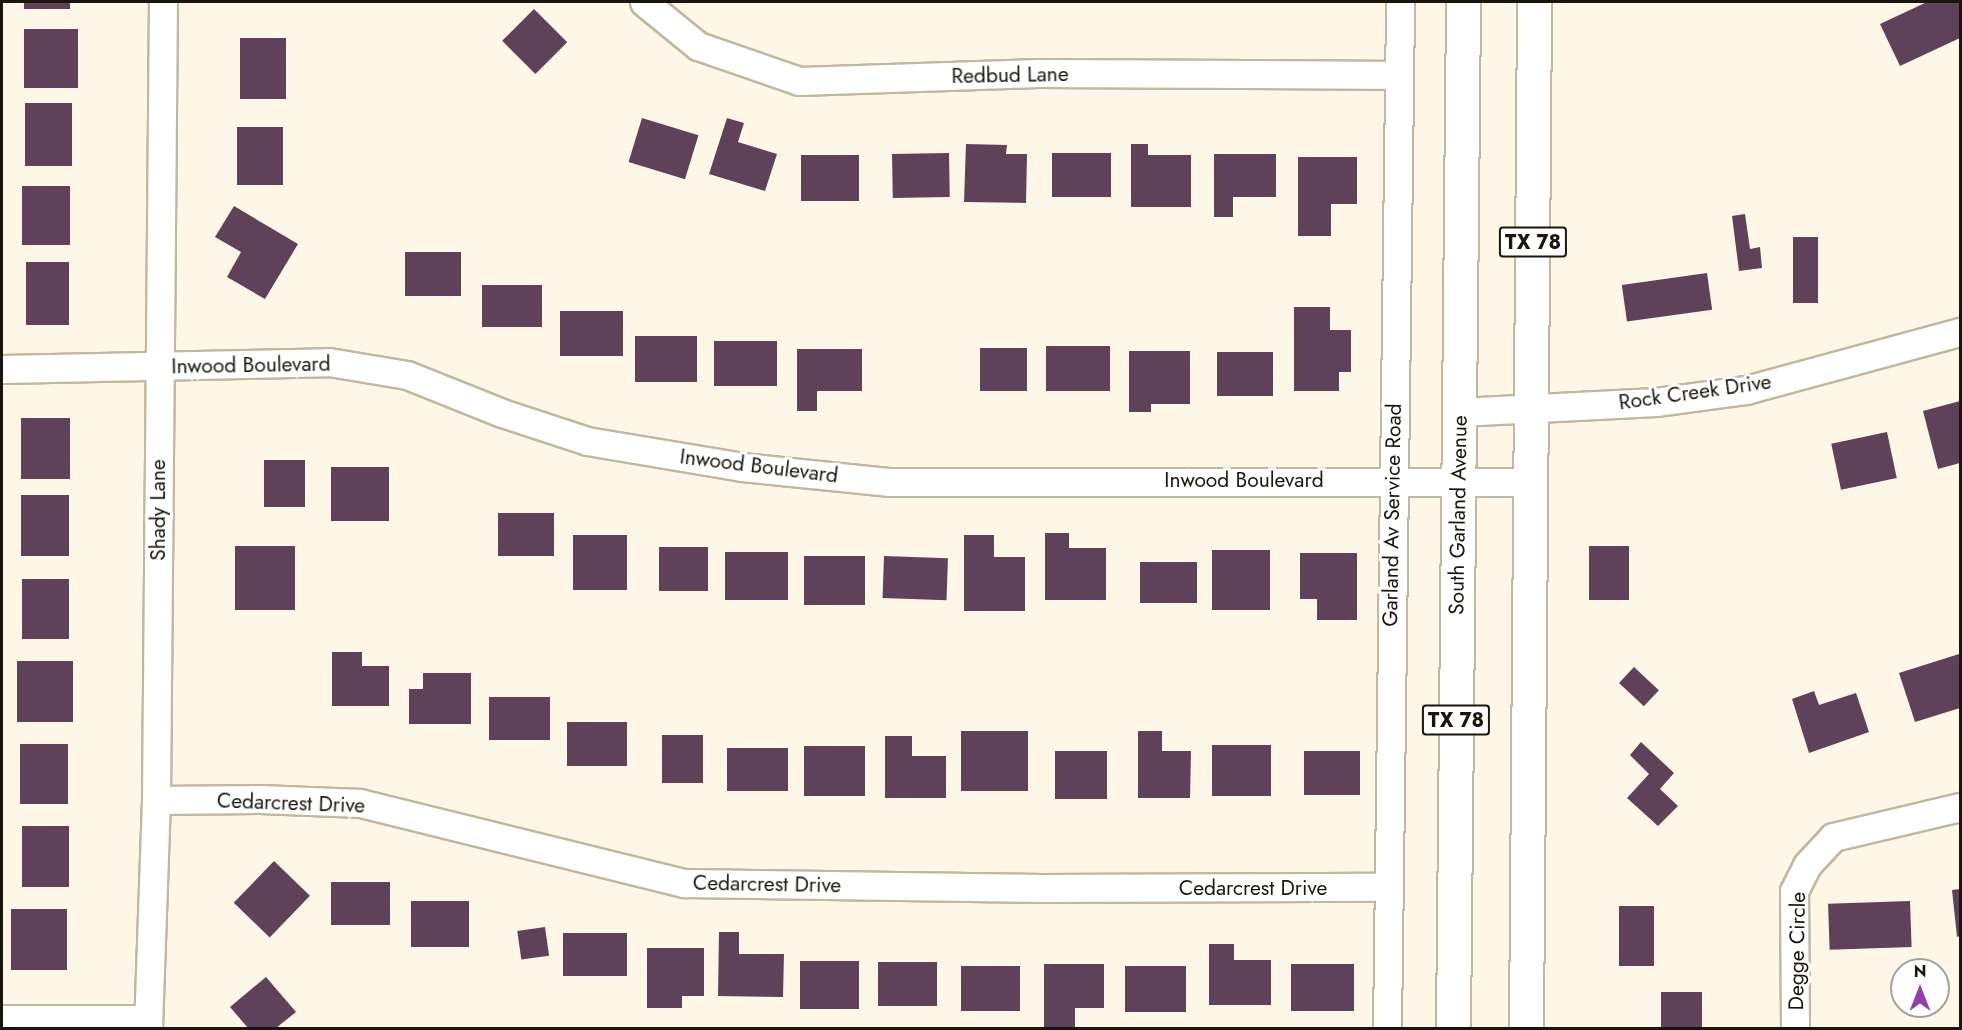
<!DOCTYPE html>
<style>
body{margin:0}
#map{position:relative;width:1962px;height:1030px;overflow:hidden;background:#fef6e7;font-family:Jost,sans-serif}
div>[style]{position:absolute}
.building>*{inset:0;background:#5f4259;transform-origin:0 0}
.roads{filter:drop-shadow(2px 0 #c2b79f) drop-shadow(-2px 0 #c2b79f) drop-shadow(0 2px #c2b79f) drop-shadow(0 -2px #c2b79f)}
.minor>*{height:27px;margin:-13.5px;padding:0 13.5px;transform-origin:13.5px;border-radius:13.5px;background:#fff}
.primary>*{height:33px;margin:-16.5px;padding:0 16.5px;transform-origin:16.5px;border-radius:16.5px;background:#fff}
span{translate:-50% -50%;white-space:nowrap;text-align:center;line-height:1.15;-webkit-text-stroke:6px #fff;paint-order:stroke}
.shield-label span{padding:2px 4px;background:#fff;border:2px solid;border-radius:4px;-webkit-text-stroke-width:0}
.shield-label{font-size:20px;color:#1a160d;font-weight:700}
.street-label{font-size:21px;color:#1a160d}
.frame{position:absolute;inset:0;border:3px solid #1a160d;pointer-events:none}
.north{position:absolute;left:1890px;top:958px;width:60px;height:60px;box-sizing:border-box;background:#fff;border:2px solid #a3a29e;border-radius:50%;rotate:0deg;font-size:16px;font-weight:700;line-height:24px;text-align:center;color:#1a160d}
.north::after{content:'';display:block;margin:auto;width:21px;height:27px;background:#923ead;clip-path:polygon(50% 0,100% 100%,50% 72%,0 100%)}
</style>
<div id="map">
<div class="building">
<div style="left:24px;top:2px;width:46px;height:7px"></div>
<div style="clip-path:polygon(1927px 2px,1960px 2px,1960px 38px,1900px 66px,1880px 24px)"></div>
<div style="left:534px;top:9px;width:47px;height:45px;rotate:45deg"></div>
<div style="left:24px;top:29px;width:54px;height:59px"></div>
<div style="left:240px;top:38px;width:46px;height:61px"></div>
<div style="left:25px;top:103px;width:47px;height:63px"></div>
<div style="left:642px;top:118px;width:59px;height:46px;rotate:17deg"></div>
<div style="clip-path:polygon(727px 118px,744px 123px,738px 142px,777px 154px,765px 191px,709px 174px)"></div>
<div style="left:237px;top:127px;width:46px;height:58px"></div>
<div style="clip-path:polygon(966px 144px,1007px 145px,1006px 154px,1027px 154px,1026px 203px,964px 202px)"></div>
<div style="clip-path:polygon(1131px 144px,1148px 144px,1148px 155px,1191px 155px,1191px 207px,1131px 207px)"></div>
<div style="left:949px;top:153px;width:44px;height:57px;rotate:89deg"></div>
<div style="left:1052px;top:153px;width:59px;height:44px"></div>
<div style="clip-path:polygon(1214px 154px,1276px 154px,1276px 197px,1233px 197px,1233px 217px,1214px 217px)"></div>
<div style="left:801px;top:155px;width:58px;height:46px"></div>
<div style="clip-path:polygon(1298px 157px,1357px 157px,1357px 204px,1331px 204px,1331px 236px,1298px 236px)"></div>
<div style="left:22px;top:186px;width:48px;height:59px"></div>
<div style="clip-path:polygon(234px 206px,298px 244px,265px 299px,227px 277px,241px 252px,215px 237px)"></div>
<div style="clip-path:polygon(1745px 214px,1750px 249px,1760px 247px,1762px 268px,1739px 271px,1732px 216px)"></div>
<div style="left:1793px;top:237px;width:25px;height:66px"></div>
<div style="left:405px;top:252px;width:56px;height:44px"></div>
<div style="left:26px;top:262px;width:43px;height:63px"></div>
<div style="left:1707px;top:273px;width:37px;height:86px;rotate:82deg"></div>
<div style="left:482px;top:285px;width:60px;height:42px"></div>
<div style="clip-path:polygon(1294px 307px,1330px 307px,1330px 330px,1351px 330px,1351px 372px,1339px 372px,1339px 391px,1294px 391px)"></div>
<div style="left:560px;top:311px;width:63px;height:45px"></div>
<div style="left:635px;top:336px;width:62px;height:46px"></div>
<div style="left:714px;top:341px;width:63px;height:45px"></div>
<div style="left:1046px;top:346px;width:64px;height:45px"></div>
<div style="left:980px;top:348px;width:47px;height:43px"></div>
<div style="clip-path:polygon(797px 349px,862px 349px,862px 391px,817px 391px,817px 411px,797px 411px)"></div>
<div style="clip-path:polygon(1129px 351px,1190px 351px,1190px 404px,1151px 404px,1151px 412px,1129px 412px)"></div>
<div style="left:1217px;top:352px;width:56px;height:44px"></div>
<div style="clip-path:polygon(1960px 401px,1960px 463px,1938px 469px,1923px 411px)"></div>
<div style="left:21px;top:418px;width:49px;height:61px"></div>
<div style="left:1887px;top:432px;width:47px;height:57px;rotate:78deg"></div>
<div style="left:264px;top:460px;width:41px;height:47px"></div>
<div style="left:331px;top:467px;width:58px;height:54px"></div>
<div style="left:21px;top:495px;width:48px;height:61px"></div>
<div style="left:498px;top:513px;width:56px;height:43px"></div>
<div style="clip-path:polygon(1045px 533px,1069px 533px,1069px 548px,1106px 548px,1106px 600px,1045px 600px)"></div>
<div style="left:573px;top:535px;width:54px;height:55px"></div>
<div style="clip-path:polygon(964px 535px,994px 535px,994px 557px,1025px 557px,1025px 611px,964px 611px)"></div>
<div style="left:235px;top:546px;width:60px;height:64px"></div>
<div style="left:1589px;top:546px;width:40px;height:54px"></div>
<div style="left:659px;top:547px;width:49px;height:44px"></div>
<div style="left:1212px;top:550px;width:58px;height:60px"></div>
<div style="left:725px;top:552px;width:63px;height:48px"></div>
<div style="clip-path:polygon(1300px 553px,1357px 553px,1357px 620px,1317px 620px,1317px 599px,1300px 599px)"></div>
<div style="left:804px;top:556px;width:61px;height:49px"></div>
<div style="left:884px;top:556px;width:64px;height:42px;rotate:2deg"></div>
<div style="left:1140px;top:562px;width:57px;height:41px"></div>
<div style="left:22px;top:579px;width:47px;height:60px"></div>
<div style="clip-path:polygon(332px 652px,362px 652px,362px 666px,389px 666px,389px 706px,332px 706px)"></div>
<div style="clip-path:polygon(1959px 654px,1960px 708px,1915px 722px,1899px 673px)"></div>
<div style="left:17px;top:661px;width:56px;height:61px"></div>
<div style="left:1634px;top:667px;width:34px;height:22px;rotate:43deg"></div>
<div style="clip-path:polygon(423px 673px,471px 673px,471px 724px,409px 724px,409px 689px,423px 689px)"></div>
<div style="clip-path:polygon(1814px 691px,1819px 705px,1856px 693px,1869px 732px,1809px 753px,1792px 699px)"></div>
<div style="left:489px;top:697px;width:61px;height:43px"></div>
<div style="left:567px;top:722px;width:60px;height:44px"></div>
<div style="left:961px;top:731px;width:67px;height:60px"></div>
<div style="clip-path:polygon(1138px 731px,1162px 731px,1162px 751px,1191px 751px,1190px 798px,1138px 798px)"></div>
<div style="left:662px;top:735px;width:41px;height:48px"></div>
<div style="clip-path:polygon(885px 736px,912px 736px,912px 756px,946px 756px,946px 798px,885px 798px)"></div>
<div style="clip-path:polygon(1641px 742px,1674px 773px,1660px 789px,1678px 806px,1658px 826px,1627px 798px,1649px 774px,1630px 755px)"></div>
<div style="left:20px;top:744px;width:48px;height:60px"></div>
<div style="left:1212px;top:745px;width:59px;height:51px"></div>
<div style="left:804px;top:746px;width:61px;height:50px"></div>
<div style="left:727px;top:748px;width:61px;height:43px"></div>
<div style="left:1055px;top:751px;width:52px;height:48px"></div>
<div style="left:1304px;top:751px;width:56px;height:44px"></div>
<div style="left:22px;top:826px;width:47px;height:61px"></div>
<div style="left:274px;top:861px;width:50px;height:58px;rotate:44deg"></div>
<div style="left:331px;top:882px;width:59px;height:43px"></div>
<div style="clip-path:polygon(1960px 889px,1960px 936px,1957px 937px,1952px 890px)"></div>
<div style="left:411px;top:901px;width:58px;height:46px"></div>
<div style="left:1910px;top:901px;width:46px;height:82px;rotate:88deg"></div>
<div style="left:1619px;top:906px;width:35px;height:60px"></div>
<div style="left:11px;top:909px;width:56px;height:61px"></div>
<div style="left:545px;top:927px;width:29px;height:28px;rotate:82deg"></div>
<div style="clip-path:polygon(719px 932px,739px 932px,739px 954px,784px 954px,783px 997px,718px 996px)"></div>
<div style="left:563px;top:933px;width:64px;height:43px"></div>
<div style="clip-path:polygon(1209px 944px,1234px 944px,1234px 960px,1271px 960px,1271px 1005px,1209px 1005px)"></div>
<div style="clip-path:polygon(647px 948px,704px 948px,704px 996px,682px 996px,682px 1008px,647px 1008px)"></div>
<div style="left:800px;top:961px;width:59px;height:48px"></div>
<div style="left:878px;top:962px;width:59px;height:44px"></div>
<div style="clip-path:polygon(1044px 964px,1104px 964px,1104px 1008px,1075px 1008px,1075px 1028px,1044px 1028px)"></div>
<div style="left:1291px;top:964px;width:63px;height:47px"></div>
<div style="left:961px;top:966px;width:59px;height:45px"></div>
<div style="left:1125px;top:966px;width:61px;height:46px"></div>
<div style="clip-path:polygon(266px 977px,296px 1012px,276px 1028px,248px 1028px,230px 1007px)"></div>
<div style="left:1661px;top:992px;width:41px;height:36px"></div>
</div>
<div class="roads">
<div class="minor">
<div style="left:644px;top:2px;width:70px;rotate:39.2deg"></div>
<div style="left:698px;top:46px;width:107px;rotate:19.1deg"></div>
<div style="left:799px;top:81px;width:239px;rotate:-1.9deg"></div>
<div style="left:1038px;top:73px;width:361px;rotate:0.3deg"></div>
<div style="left:2px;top:369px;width:327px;rotate:-1.2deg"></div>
<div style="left:329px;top:362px;width:79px;rotate:9.5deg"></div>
<div style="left:407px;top:375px;width:102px;rotate:21.8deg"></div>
<div style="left:502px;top:413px;width:89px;rotate:18.2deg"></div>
<div style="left:587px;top:441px;width:157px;rotate:9.5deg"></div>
<div style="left:742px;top:467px;width:149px;rotate:5.8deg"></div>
<div style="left:890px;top:482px;width:640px"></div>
<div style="left:1459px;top:412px;width:197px;rotate:-2.9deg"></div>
<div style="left:1656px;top:402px;width:91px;rotate:-7.6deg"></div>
<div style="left:1746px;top:390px;width:222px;rotate:-15.2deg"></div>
<div style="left:156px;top:800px;width:104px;rotate:-0.6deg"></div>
<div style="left:260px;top:799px;width:100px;rotate:2.3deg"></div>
<div style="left:360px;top:803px;width:334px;rotate:13.9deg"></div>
<div style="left:684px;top:883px;width:358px;rotate:0.8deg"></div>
<div style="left:1042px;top:888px;width:346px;rotate:-0.2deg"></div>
<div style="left:2px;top:1019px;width:146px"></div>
<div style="left:148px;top:1028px;width:228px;rotate:-88deg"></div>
<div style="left:156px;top:800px;width:798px;rotate:-89.5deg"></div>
<div style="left:1387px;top:1028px;width:1026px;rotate:-89.27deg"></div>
<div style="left:1795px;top:1028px;width:137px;rotate:-90.4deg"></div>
<div style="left:1794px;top:891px;width:29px;rotate:-63deg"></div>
<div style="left:1807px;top:865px;width:38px;rotate:-47deg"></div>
<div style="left:1833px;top:837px;width:130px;rotate:-13.3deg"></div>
</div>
<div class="primary">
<div style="left:1453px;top:1028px;width:1026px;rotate:-89.44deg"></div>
<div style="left:1526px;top:1028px;width:1026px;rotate:-89.55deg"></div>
</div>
</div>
<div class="shield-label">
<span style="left:1533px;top:242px">TX 78</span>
<span style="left:1456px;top:720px">TX 78</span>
</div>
<div class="street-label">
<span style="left:1010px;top:75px;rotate:-1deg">Redbud Lane</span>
<span style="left:251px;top:365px;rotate:-1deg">Inwood Boulevard</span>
<span style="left:1695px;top:392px;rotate:-8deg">Rock Creek Drive</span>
<span style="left:759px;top:466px;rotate:7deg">Inwood Boulevard</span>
<span style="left:1244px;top:480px">Inwood Boulevard</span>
<span style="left:158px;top:510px;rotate:-90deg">Shady Lane</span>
<span style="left:1392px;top:515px;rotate:-89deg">Garland Av Service Road</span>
<span style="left:1458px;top:515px;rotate:-89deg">South Garland Avenue</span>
<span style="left:291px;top:803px;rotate:2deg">Cedarcrest Drive</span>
<span style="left:767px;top:884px;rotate:1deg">Cedarcrest Drive</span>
<span style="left:1253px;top:888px">Cedarcrest Drive</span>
<span style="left:1797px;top:951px;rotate:-89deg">Degge Circle</span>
</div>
<div class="frame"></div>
<div class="north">N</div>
</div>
